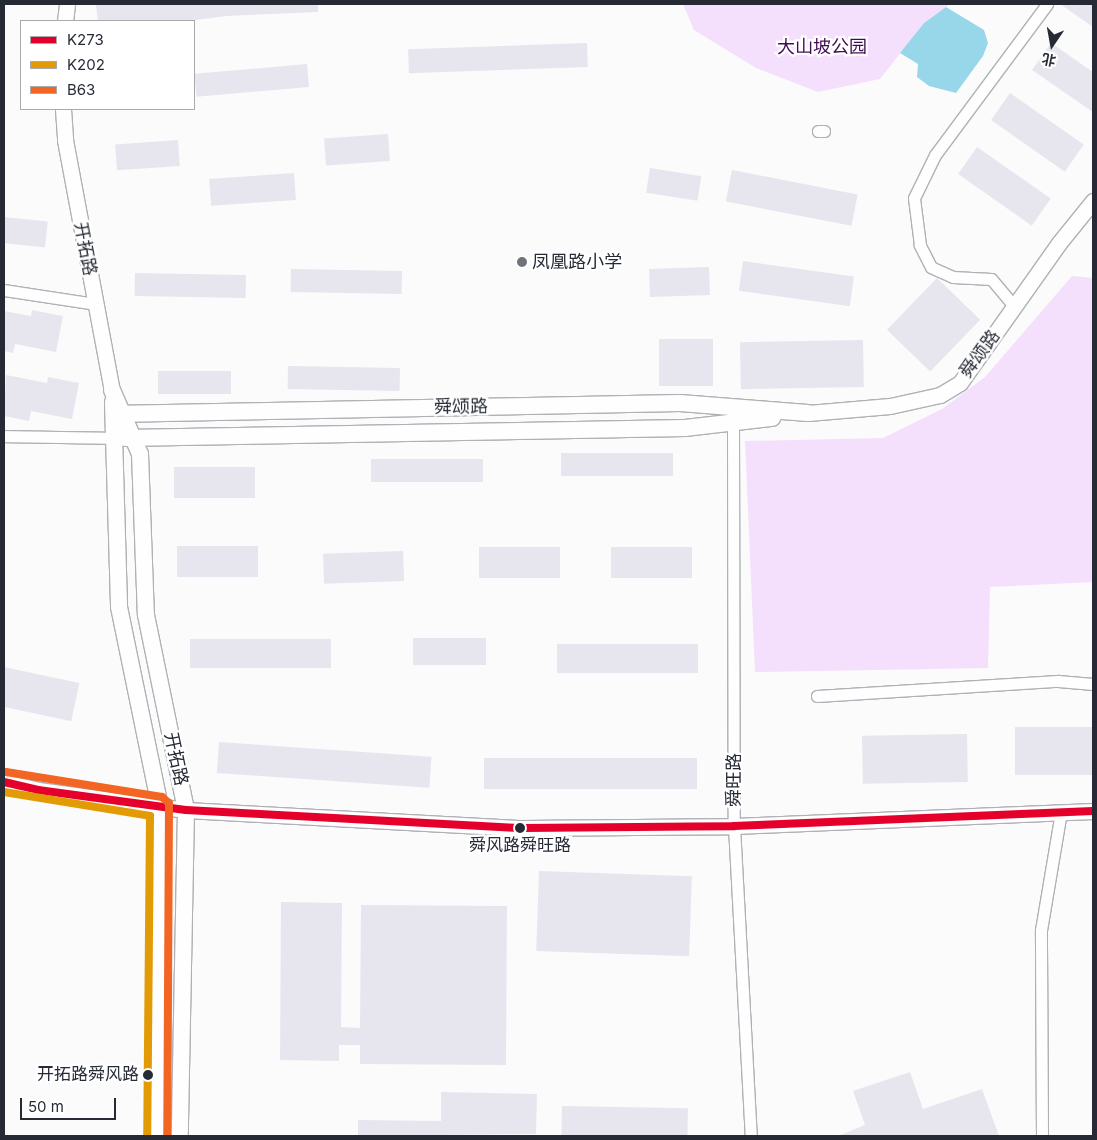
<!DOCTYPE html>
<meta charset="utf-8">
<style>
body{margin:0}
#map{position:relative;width:1097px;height:1140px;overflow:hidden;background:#fbfbfb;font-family:Inter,"Noto Sans SC",sans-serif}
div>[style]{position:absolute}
.green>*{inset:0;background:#f4e0fc}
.water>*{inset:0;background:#98d7e9}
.building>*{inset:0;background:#e7e6ef;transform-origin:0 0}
.roads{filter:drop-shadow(1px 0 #afb1b6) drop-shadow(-1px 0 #afb1b6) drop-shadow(0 1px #afb1b6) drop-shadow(0 -1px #afb1b6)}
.minor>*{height:11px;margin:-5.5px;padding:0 5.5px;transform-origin:5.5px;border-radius:5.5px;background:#fefefe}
.tertiary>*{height:15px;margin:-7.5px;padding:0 7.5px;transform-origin:7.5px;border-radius:7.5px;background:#fefefe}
.secondary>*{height:16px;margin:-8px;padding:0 8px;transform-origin:8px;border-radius:8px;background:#fefefe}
.bus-1>*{height:8px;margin:-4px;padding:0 4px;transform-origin:4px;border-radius:4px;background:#e4002b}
.bus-2>*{height:8px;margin:-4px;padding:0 4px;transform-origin:4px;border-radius:4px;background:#e29a05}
.bus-3>*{height:8px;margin:-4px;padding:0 4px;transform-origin:4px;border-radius:4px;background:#f26522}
.dots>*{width:14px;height:14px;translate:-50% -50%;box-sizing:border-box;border:2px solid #fff;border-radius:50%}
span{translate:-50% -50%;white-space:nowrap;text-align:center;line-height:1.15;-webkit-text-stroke:4.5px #fff;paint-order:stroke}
.bus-label{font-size:17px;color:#252a35}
.right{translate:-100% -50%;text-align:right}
.park-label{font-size:18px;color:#420c52}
.street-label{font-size:18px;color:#252a35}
.poi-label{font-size:18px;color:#252a35}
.left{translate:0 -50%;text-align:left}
.frame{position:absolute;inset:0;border:5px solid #252a35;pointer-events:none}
.legend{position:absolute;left:20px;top:20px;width:175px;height:90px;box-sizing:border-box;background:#fff;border:1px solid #a8aaae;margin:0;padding:6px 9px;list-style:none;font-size:15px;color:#252a35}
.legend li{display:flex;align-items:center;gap:10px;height:25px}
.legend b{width:25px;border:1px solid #a8aaae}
.north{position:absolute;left:1027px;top:20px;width:50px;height:50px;-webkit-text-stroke:4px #fff;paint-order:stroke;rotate:192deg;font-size:14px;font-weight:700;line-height:20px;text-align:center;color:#252a35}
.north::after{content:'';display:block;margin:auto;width:18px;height:22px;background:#252a35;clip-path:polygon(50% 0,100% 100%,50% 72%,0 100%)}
.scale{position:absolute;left:20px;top:1098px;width:96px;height:22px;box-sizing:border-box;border:2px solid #252a35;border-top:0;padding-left:6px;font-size:15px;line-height:18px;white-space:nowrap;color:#252a35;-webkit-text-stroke:4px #fff;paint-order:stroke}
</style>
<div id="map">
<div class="green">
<div style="clip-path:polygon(683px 4px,950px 4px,924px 23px,880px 79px,818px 92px,756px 68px,694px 30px)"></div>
<div style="clip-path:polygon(1072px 276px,1093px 278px,1093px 582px,990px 587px,988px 668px,755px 672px,745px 441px,883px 438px,942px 409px,985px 377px)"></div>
</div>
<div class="water">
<div style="clip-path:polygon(946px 7px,984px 30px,988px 43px,983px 56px,956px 93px,929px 86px,917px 77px,918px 64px,900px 53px,924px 23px)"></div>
</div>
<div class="building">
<div style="clip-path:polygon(318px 4px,318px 12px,226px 16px,189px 21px,98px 21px,96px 5px)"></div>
<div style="clip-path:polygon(1060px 4px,1093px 4px,1093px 27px)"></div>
<div style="left:587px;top:43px;width:24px;height:179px;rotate:88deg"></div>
<div style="clip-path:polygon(1051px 43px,1093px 72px,1093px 112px,1032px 70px)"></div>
<div style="left:307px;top:64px;width:23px;height:113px;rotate:85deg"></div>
<div style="left:1010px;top:93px;width:90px;height:33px;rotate:35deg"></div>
<div style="left:388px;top:134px;width:27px;height:64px;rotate:86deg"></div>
<div style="left:178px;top:140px;width:26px;height:63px;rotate:86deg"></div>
<div style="left:977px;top:147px;width:90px;height:33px;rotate:35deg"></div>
<div style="left:650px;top:168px;width:52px;height:25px;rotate:9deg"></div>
<div style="left:732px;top:170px;width:128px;height:32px;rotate:11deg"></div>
<div style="left:294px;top:173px;width:27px;height:85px;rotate:86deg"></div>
<div style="left:4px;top:217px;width:44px;height:26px;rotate:6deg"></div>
<div style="left:743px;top:261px;width:112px;height:30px;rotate:8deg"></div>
<div style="left:709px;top:267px;width:28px;height:60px;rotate:88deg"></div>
<div style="left:291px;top:269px;width:111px;height:23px;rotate:1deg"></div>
<div style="left:135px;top:273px;width:111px;height:23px;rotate:1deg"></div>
<div style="left:937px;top:278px;width:60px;height:72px;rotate:44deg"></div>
<div style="clip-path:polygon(32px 310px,63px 316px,56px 352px,15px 344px,13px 353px,4px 351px,4px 311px,31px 316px)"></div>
<div style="left:659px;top:339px;width:54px;height:47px"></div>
<div style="left:863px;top:340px;width:47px;height:123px;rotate:89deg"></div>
<div style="left:288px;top:366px;width:112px;height:23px;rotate:1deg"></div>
<div style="left:231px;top:371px;width:23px;height:73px;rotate:90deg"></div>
<div style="clip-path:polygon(6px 375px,47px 383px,48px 377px,79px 383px,72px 419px,31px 411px,29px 421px,4px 416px)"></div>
<div style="left:673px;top:453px;width:23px;height:112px;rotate:90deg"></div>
<div style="left:483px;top:459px;width:23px;height:112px;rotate:90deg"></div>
<div style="left:255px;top:467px;width:31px;height:81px;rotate:90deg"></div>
<div style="left:258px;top:546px;width:31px;height:81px;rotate:90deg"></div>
<div style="left:560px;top:547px;width:31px;height:81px;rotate:90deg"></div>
<div style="left:692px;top:547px;width:31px;height:81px;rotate:90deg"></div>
<div style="left:403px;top:551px;width:30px;height:80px;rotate:88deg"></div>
<div style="left:413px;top:638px;width:73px;height:27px"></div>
<div style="left:331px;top:639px;width:29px;height:141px;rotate:90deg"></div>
<div style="left:698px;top:644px;width:29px;height:141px;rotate:90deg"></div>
<div style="left:4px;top:667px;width:77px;height:39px;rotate:12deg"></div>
<div style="left:1093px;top:727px;width:48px;height:78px;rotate:90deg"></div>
<div style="left:967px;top:734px;width:48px;height:105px;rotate:89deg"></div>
<div style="left:219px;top:742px;width:213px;height:31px;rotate:4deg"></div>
<div style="left:697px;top:758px;width:31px;height:213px;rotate:90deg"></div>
<div style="left:539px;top:871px;width:153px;height:80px;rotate:2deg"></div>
<div style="clip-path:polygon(281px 902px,342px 903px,341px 1027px,360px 1028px,361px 905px,507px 906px,506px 1065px,360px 1064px,360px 1045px,339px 1045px,339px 1061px,280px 1060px)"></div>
<div style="clip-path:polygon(910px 1072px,923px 1109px,982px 1089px,999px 1136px,838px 1136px,865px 1125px,853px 1091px)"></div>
<div style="clip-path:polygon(441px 1092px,537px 1094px,536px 1134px,358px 1136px,358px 1120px,441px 1121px)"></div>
<div style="left:562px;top:1106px;width:126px;height:30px;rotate:1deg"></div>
</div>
<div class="roads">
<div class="minor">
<div style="left:818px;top:131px;width:6px"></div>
<div style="left:4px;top:290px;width:93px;rotate:8.7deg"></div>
<div style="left:1014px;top:306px;width:35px;rotate:-130deg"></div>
<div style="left:991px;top:279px;width:38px;rotate:-177deg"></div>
<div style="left:953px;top:277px;width:24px;rotate:-156deg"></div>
<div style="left:931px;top:267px;width:25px;rotate:-117deg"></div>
<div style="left:920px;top:245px;width:47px;rotate:-97.3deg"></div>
<div style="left:914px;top:198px;width:48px;rotate:-64deg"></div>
<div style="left:935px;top:155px;width:188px;rotate:-53.4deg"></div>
<div style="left:733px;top:422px;width:404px;rotate:89.9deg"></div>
<div style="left:734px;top:826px;width:310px;rotate:86.9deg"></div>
<div style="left:4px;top:436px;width:111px;rotate:1deg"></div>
<div style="left:817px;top:696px;width:241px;rotate:-3.6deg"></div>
<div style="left:1058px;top:681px;width:35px;rotate:5deg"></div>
<div style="left:1042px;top:1136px;width:206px;rotate:-90.3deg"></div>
<div style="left:1041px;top:930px;width:120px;rotate:-80.4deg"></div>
</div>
<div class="tertiary">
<div style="left:65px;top:21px;width:17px;rotate:-83deg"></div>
<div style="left:63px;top:109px;width:31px;rotate:86deg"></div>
<div style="left:65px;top:140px;width:254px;rotate:79.4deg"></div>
<div style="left:808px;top:413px;width:82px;rotate:-4.9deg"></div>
<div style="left:890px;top:406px;width:51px;rotate:-12.4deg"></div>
<div style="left:940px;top:395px;width:23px;rotate:-31deg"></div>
<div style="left:960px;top:383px;width:171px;rotate:-54.7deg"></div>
<div style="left:1059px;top:243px;width:54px;rotate:-51deg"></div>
<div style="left:4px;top:782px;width:35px;rotate:13deg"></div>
<div style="left:38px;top:790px;width:149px;rotate:7.7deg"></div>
<div style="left:186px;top:810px;width:337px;rotate:3.1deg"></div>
<div style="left:523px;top:828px;width:211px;rotate:-0.5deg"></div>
<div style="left:734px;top:826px;width:359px;rotate:-2.4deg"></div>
</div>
<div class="secondary">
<div style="left:112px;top:390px;width:70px;rotate:66.4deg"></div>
<div style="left:140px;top:454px;width:161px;rotate:87.9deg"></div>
<div style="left:146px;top:615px;width:199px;rotate:78.4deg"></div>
<div style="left:186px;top:810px;width:326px;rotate:91.1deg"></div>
<div style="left:113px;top:402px;width:205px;rotate:88.3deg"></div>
<div style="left:119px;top:607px;width:204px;rotate:78.4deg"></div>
<div style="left:160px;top:807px;width:329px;rotate:90.5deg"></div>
<div style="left:114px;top:414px;width:566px;rotate:-1.11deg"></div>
<div style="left:680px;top:403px;width:128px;rotate:4.5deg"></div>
<div style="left:125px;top:438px;width:560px;rotate:-1.02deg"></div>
<div style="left:685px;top:428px;width:88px;rotate:-6.6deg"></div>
</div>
</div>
<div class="bus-1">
<div style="left:4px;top:782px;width:35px;rotate:13deg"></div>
<div style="left:38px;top:790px;width:149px;rotate:7.7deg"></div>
<div style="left:186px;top:810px;width:337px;rotate:3.1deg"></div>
<div style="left:523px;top:828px;width:211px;rotate:-0.5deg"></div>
<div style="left:734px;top:826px;width:359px;rotate:-2.4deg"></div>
</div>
<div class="bus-2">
<div style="left:4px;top:792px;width:148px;rotate:9.3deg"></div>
<div style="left:150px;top:816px;width:320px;rotate:90.5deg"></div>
</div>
<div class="bus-3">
<div style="left:6px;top:772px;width:158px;rotate:9.1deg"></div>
<div style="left:162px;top:797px;width:9px;rotate:41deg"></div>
<div style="left:169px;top:803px;width:333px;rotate:90.3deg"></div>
</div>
<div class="dots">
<div style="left:522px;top:262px;background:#70737a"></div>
<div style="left:520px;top:828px;background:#252a35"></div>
<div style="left:148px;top:1075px;background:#252a35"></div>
</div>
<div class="bus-label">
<span style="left:520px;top:846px">舜风路舜旺路</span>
<span class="right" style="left:139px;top:1075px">开拓路舜风路</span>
</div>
<div class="park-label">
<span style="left:822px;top:47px">大山坡公园</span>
</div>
<div class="street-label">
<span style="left:85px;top:249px;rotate:79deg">开拓路</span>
<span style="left:980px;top:354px;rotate:-54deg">舜颂路</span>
<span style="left:461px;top:407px;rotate:-1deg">舜颂路</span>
<span style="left:176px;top:759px;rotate:78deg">开拓路</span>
<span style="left:734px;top:780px;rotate:-90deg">舜旺路</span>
</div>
<div class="poi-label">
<span class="left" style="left:532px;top:262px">凤凰路小学</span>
</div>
<div class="frame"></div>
<ul class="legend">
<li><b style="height:6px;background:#e4002b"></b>K273</li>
<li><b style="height:6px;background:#e29a05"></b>K202</li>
<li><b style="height:6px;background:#f26522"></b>B63</li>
</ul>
<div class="north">北</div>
<div class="scale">50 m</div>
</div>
